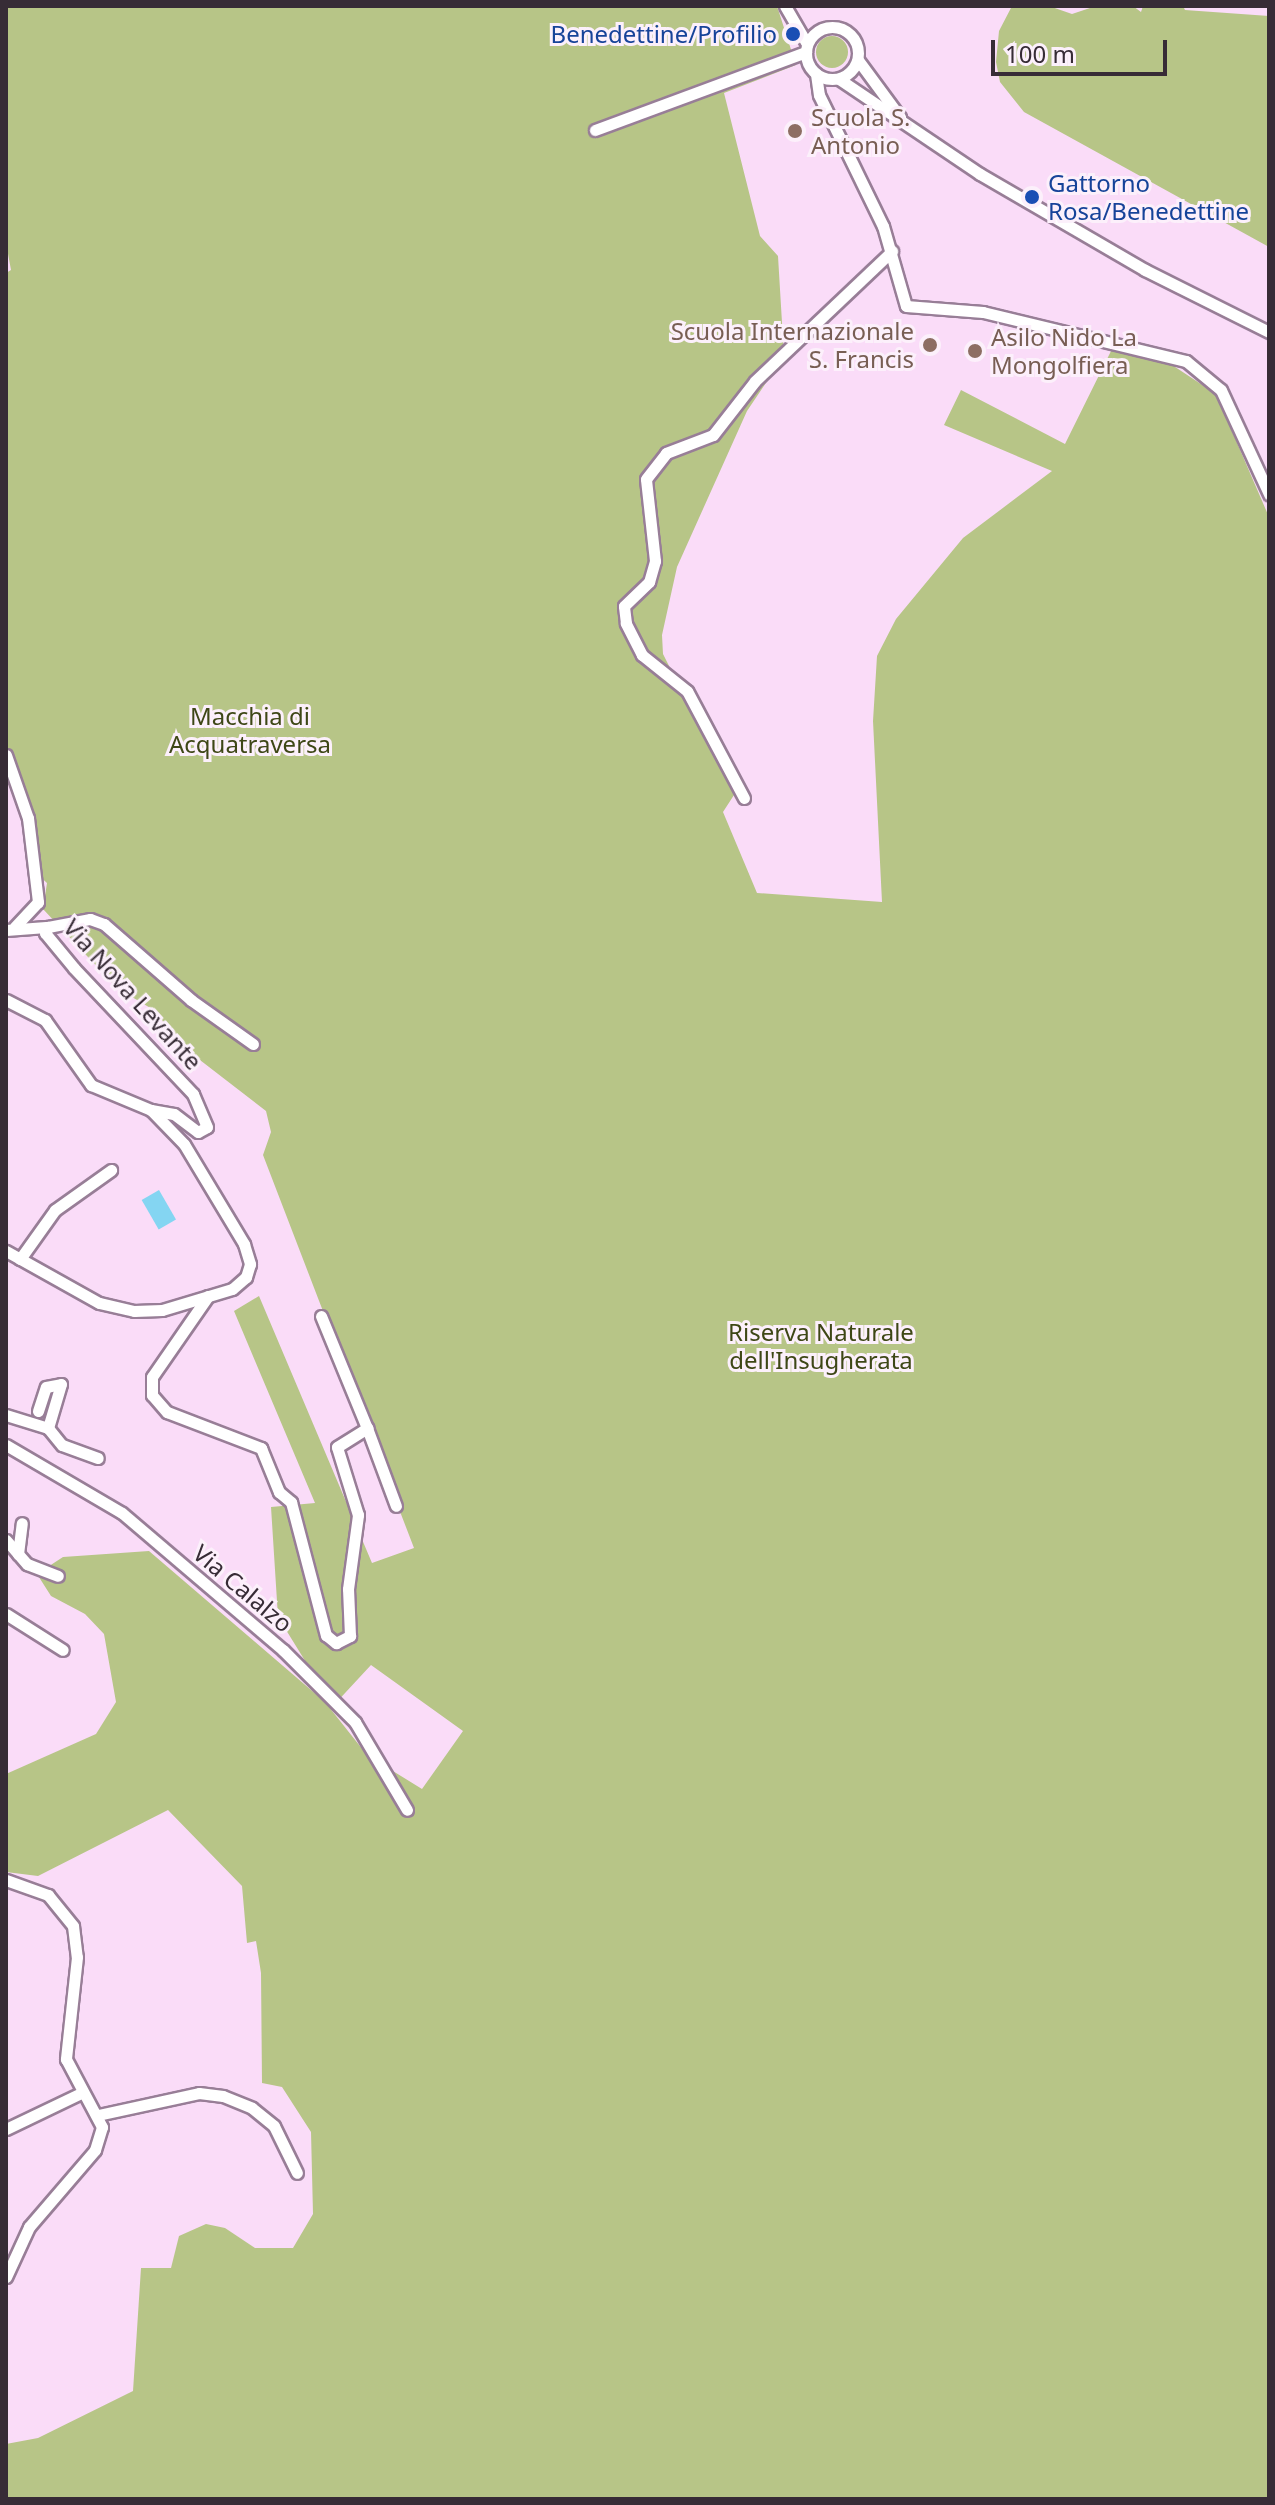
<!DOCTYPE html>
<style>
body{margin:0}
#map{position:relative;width:1275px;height:2505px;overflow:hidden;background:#fadcf8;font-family:"Noto Sans",sans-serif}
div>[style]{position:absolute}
.green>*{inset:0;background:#b7c587}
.round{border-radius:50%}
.water>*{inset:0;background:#84d5f2;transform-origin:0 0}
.roads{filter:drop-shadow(2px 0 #987e97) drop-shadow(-2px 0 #987e97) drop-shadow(0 2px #987e97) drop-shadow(0 -2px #987e97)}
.minor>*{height:11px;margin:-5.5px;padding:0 5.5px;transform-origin:5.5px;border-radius:5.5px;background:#fff}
.minor>.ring{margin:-5.5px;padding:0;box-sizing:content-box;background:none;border:11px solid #fff;border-radius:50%}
.dots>*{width:22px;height:22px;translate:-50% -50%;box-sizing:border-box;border:4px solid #fcf0fb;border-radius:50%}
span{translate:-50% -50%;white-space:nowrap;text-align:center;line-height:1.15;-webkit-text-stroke:6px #fcf0fb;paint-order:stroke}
.transit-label{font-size:24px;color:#164399}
.right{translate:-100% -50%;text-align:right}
.left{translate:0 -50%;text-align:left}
.education-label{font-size:24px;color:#785e54}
.park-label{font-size:24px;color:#3e4716}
.street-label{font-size:24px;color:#372c36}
.frame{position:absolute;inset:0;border:8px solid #372c36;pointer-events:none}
.scale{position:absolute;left:991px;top:40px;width:176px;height:36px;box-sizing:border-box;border:4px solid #372c36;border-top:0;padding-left:10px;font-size:24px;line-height:28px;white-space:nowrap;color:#372c36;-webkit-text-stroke:6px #fcf0fb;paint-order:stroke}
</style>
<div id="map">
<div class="green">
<div style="clip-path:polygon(6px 6px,777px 6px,796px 65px,724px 93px,760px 236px,778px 256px,784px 356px,747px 411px,677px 567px,662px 635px,663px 654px,734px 795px,723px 812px,757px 893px,882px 902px,873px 721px,877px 656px,896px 619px,963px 538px,1052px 471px,944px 425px,961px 390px,1065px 444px,1113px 347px,1163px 359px,1216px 394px,1269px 517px,1269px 2499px,6px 2499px,6px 2444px,38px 2438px,133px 2391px,141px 2268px,171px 2268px,179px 2236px,206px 2224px,225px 2228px,255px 2248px,293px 2248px,313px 2214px,311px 2132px,282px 2087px,262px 2083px,261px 1973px,256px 1941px,247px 1943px,242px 1886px,168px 1810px,38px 1876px,6px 1872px,6px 1774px,96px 1734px,116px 1702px,104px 1634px,85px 1614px,51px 1596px,37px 1574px,63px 1557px,149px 1551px,325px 1702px,367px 1755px,422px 1789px,463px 1731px,371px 1665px,333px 1706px,278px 1617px,271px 1507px,315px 1503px,234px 1311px,259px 1296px,372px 1563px,414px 1548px,263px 1155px,271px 1132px,266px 1111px,174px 1040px,157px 1012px,117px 988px,43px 909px,47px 883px,35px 872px,33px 823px,6px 750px,6px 273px,11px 270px,6px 243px)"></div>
<div style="clip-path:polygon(1012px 6px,1049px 6px,1072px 14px,1096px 6px,1133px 6px,1141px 12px,1143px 6px,1183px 6px,1185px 10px,1269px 16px,1269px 247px,1024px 112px,1000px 82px,996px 62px,999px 31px)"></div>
<div class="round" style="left:816px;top:36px;width:32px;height:32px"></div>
</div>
<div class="water">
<div style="left:159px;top:1190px;width:34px;height:20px;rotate:60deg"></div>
</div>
<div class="roads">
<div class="minor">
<div style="left:785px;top:6px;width:44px;rotate:59.9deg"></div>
<div class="ring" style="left:806px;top:27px;width:41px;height:41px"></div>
<div style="left:858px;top:60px;width:71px;rotate:53.6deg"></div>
<div style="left:816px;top:74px;width:21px;rotate:82deg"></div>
<div style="left:819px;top:95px;width:146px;rotate:64deg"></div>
<div style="left:883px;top:226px;width:83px;rotate:74deg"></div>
<div style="left:906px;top:306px;width:77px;rotate:4.5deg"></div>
<div style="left:983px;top:312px;width:209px;rotate:13.6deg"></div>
<div style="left:1186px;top:361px;width:45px;rotate:39.6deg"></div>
<div style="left:1221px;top:390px;width:115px;rotate:65.2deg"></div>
<div style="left:839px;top:79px;width:170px;rotate:34deg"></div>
<div style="left:980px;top:174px;width:191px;rotate:30.2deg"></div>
<div style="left:1145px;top:270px;width:139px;rotate:26.6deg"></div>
<div style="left:595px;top:130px;width:225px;rotate:-20.3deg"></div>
<div style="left:6px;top:755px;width:67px;rotate:70.8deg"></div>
<div style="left:28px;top:818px;width:85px;rotate:83.2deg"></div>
<div style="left:38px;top:902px;width:34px;rotate:133deg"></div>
<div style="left:744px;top:798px;width:121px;rotate:-118deg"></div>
<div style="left:687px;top:691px;width:58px;rotate:-141.3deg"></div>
<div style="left:642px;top:655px;width:36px;rotate:-117deg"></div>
<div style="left:626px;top:623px;width:17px;rotate:-97deg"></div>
<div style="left:624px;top:606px;width:35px;rotate:-44deg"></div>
<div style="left:649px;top:582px;width:22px;rotate:-74deg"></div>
<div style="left:655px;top:561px;width:82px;rotate:-96.3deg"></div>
<div style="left:646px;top:479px;width:33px;rotate:-52deg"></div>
<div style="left:666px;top:453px;width:50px;rotate:-21deg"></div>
<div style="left:713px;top:435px;width:68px;rotate:-52.1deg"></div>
<div style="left:755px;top:381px;width:189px;rotate:-43.5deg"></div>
<div style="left:6px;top:930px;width:40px;rotate:-4.3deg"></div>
<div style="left:6px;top:1000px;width:44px;rotate:27.1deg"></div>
<div style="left:45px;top:1020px;width:80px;rotate:54.7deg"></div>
<div style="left:91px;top:1085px;width:65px;rotate:22.6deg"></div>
<div style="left:151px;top:1110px;width:47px;rotate:45.9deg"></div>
<div style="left:184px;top:1144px;width:117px;rotate:59deg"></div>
<div style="left:244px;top:1244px;width:21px;rotate:73deg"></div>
<div style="left:250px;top:1264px;width:14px;rotate:107deg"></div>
<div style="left:246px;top:1277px;width:18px;rotate:139deg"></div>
<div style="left:232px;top:1289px;width:73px;rotate:163.3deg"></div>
<div style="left:162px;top:1310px;width:28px;rotate:178deg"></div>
<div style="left:134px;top:1311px;width:36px;rotate:-167deg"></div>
<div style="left:99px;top:1303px;width:107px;rotate:-150.8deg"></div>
<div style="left:151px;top:1110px;width:23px;rotate:10deg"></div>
<div style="left:174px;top:1114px;width:30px;rotate:37deg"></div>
<div style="left:198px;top:1132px;width:10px;rotate:-29deg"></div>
<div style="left:207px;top:1127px;width:36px;rotate:-113deg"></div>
<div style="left:193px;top:1094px;width:173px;rotate:-133.4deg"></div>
<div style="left:74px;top:968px;width:45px;rotate:-129.6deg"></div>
<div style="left:45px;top:933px;width:7px;rotate:-63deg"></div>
<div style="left:48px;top:927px;width:43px;rotate:-10.8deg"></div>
<div style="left:90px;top:919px;width:15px;rotate:20deg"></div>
<div style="left:104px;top:924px;width:116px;rotate:41.1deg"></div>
<div style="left:191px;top:1000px;width:76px;rotate:35.4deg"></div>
<div style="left:20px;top:1259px;width:60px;rotate:-54.5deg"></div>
<div style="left:55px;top:1210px;width:69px;rotate:-35.5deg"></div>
<div style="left:208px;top:1296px;width:98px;rotate:124.7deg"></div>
<div style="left:152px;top:1377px;width:18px;rotate:90deg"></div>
<div style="left:152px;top:1395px;width:23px;rotate:49deg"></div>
<div style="left:167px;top:1412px;width:101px;rotate:21deg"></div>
<div style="left:261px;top:1448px;width:48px;rotate:67.8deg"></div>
<div style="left:279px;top:1492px;width:16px;rotate:40deg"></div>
<div style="left:291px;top:1502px;width:138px;rotate:75.3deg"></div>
<div style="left:326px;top:1635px;width:13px;rotate:39deg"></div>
<div style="left:336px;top:1643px;width:16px;rotate:-27deg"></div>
<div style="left:350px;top:1636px;width:47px;rotate:-92.4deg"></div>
<div style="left:348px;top:1589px;width:75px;rotate:-82.3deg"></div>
<div style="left:358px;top:1515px;width:71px;rotate:-107.2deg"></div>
<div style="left:337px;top:1447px;width:36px;rotate:-32deg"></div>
<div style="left:367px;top:1428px;width:121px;rotate:-112.3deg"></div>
<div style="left:38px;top:1411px;width:25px;rotate:-72deg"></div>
<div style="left:46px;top:1387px;width:15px;rotate:-11deg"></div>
<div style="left:61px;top:1384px;width:46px;rotate:106.5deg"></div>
<div style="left:6px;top:1415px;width:44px;rotate:17.2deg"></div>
<div style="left:48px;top:1428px;width:22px;rotate:51deg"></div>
<div style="left:62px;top:1445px;width:38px;rotate:20deg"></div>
<div style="left:367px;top:1428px;width:83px;rotate:69.6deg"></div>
<div style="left:6px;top:1445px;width:134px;rotate:30.4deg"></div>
<div style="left:122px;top:1513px;width:211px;rotate:40.4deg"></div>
<div style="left:283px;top:1650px;width:102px;rotate:45deg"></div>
<div style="left:355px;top:1722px;width:102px;rotate:59.4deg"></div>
<div style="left:6px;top:1540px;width:32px;rotate:49deg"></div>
<div style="left:27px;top:1564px;width:33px;rotate:21deg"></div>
<div style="left:18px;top:1554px;width:31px;rotate:-83deg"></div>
<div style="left:6px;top:1614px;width:67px;rotate:32.3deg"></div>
<div style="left:6px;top:1880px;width:45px;rotate:19.7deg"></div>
<div style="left:48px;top:1895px;width:40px;rotate:51deg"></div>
<div style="left:73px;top:1926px;width:31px;rotate:83deg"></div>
<div style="left:77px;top:1957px;width:103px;rotate:96.2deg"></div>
<div style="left:66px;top:2059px;width:77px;rotate:62.1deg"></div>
<div style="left:102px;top:2127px;width:24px;rotate:107deg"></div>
<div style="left:95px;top:2150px;width:101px;rotate:130.6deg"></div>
<div style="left:29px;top:2227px;width:55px;rotate:114.7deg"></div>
<div style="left:98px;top:2115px;width:103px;rotate:-12.3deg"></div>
<div style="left:199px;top:2093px;width:24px;rotate:7deg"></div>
<div style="left:223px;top:2096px;width:31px;rotate:22deg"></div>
<div style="left:252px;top:2108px;width:28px;rotate:39deg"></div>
<div style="left:274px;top:2126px;width:52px;rotate:63.9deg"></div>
<div style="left:6px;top:2129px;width:83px;rotate:-25.6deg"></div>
</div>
</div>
<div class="dots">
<div style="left:793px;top:34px;background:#1a4fb4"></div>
<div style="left:795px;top:131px;background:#8d6e63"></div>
<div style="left:1032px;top:197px;background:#1a4fb4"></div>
<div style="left:930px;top:345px;background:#8d6e63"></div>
<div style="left:975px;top:351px;background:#8d6e63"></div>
</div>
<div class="transit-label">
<span class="right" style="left:777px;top:34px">Benedettine/Profilio</span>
<span class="left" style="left:1048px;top:197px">Gattorno<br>Rosa/Benedettine</span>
</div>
<div class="education-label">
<span class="left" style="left:811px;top:131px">Scuola S.<br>Antonio</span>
<span class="right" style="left:914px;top:345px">Scuola Internazionale<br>S. Francis</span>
<span class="left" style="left:991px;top:351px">Asilo Nido La<br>Mongolfiera</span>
</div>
<div class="park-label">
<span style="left:250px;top:730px">Macchia di<br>Acquatraversa</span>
<span style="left:821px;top:1346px">Riserva Naturale<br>dell'Insugherata</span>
</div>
<div class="street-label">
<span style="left:133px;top:994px;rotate:48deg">Via Nova Levante</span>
<span style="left:243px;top:1588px;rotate:40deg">Via Calalzo</span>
</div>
<div class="frame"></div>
<div class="scale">100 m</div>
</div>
